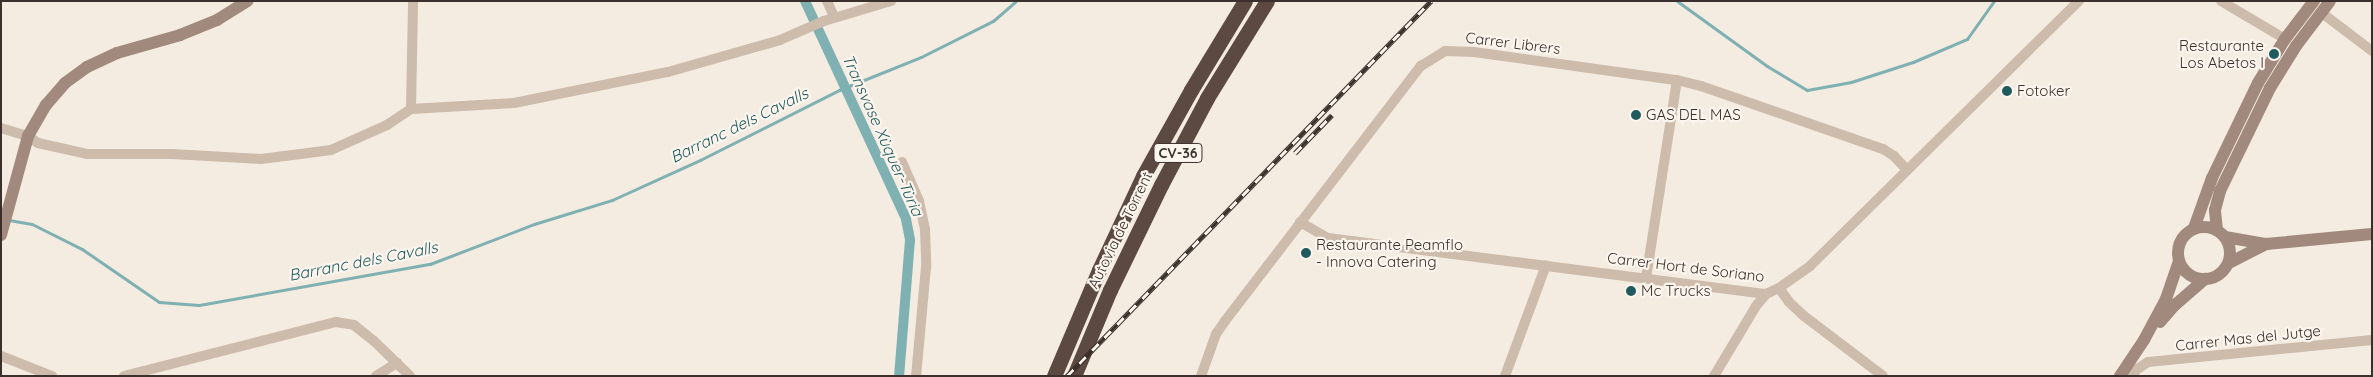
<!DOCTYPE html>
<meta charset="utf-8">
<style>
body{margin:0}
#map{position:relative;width:2373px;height:377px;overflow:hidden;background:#f4ebe1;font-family:Quicksand,sans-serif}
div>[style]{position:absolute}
.stream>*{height:3px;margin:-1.5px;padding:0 1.5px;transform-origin:1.5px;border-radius:1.5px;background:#7fb0b2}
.canal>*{height:10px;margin:-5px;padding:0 5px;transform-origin:5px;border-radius:5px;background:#7fb0b2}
.street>*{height:10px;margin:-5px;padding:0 5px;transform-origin:5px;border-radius:5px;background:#cdbbac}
.secondary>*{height:12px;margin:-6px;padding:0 6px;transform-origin:6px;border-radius:6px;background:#a18a7d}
.secondary>.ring{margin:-6px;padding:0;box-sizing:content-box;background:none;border:12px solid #a18a7d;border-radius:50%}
.highway>*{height:15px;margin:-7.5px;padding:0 7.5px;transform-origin:7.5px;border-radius:7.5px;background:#5c4a42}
.rail>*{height:5px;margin-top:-2.5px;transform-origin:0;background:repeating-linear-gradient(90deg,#fbf5ee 0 9px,#3b302b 0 18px);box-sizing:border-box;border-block:1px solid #3b302b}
.dots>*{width:14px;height:14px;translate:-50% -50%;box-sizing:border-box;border:2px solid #fbf5ee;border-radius:50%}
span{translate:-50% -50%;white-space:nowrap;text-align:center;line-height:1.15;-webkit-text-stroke:4.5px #fbf5ee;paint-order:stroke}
.shield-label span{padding:1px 4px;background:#fbf5ee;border:1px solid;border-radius:4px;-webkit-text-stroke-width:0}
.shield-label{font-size:14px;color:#3b302b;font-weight:700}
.street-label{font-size:15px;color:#3b302b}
.poi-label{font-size:15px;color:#3b302b}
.right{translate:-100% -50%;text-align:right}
.left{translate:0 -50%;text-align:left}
.water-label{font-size:16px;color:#1f5a5e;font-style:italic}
.frame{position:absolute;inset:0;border:2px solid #3b302b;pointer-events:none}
</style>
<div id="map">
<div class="stream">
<div style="left:1677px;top:1px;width:111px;rotate:35.8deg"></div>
<div style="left:1767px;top:66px;width:47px;rotate:31deg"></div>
<div style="left:1807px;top:90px;width:45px;rotate:-10.3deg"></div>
<div style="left:1851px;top:82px;width:65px;rotate:-17.9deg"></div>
<div style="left:1913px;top:62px;width:59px;rotate:-23.1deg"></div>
<div style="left:1967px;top:39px;width:47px;rotate:-54.6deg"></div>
<div style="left:9px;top:220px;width:23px;rotate:10deg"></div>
<div style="left:32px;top:224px;width:56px;rotate:26.6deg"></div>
<div style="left:82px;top:249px;width:93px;rotate:34.5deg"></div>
<div style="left:159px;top:302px;width:40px;rotate:4.3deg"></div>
<div style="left:199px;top:305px;width:235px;rotate:-10.1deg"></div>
<div style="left:430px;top:264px;width:111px;rotate:-21deg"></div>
<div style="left:534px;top:224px;width:82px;rotate:-17.1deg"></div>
<div style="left:612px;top:200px;width:97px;rotate:-24.4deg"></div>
<div style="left:700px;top:160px;width:156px;rotate:-26.7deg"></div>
<div style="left:839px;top:90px;width:88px;rotate:-21.9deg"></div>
<div style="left:921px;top:57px;width:80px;rotate:-26.6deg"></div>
<div style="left:993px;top:21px;width:30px;rotate:-41deg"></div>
</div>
<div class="canal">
<div style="left:805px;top:1px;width:240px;rotate:65.1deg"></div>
<div style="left:906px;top:219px;width:21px;rotate:79deg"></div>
<div style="left:910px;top:240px;width:136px;rotate:94.6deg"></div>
</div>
<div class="street">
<div style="left:827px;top:1px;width:17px;rotate:66deg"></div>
<div style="left:2221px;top:1px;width:74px;rotate:30.7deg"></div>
<div style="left:2322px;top:13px;width:63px;rotate:37.2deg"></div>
<div style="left:411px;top:109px;width:108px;rotate:-88.9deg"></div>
<div style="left:1px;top:128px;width:28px;rotate:17deg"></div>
<div style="left:28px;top:136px;width:12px;rotate:35deg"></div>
<div style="left:38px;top:143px;width:50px;rotate:12.7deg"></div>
<div style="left:87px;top:154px;width:85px"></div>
<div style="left:172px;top:154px;width:89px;rotate:3.2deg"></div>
<div style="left:261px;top:159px;width:71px;rotate:-7.3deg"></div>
<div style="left:331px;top:150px;width:61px;rotate:-24.1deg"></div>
<div style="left:387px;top:125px;width:29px;rotate:-34deg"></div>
<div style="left:411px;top:109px;width:103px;rotate:-3.3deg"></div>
<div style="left:514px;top:103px;width:157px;rotate:-11.4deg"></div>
<div style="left:668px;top:72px;width:116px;rotate:-15.9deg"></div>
<div style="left:780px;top:40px;width:48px;rotate:-23.4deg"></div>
<div style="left:824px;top:21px;width:70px;rotate:-16.6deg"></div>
<div style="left:902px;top:162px;width:43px;rotate:66.4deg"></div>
<div style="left:919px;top:201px;width:29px;rotate:78deg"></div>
<div style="left:925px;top:229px;width:38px;rotate:88deg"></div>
<div style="left:926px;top:267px;width:109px;rotate:95.2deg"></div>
<div style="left:1300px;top:222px;width:32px;rotate:30deg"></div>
<div style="left:1328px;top:238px;width:442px;rotate:7.3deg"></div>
<div style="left:1766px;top:294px;width:14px;rotate:-25deg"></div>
<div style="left:1779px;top:288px;width:38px;rotate:-35deg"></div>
<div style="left:1810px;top:266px;width:378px;rotate:-44.6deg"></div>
<div style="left:1646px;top:278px;width:200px;rotate:-81.1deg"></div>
<div style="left:1779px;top:288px;width:17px;rotate:54deg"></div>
<div style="left:1789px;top:302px;width:21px;rotate:43deg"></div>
<div style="left:1804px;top:316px;width:99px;rotate:37.2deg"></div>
<div style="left:1px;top:356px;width:55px;rotate:21.4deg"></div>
<div style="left:124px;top:376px;width:219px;rotate:-14.3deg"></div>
<div style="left:336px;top:322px;width:18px;rotate:9deg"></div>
<div style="left:354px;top:325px;width:26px;rotate:39deg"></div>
<div style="left:374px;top:341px;width:50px;rotate:44.2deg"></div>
<div style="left:376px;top:376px;width:25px;rotate:-32deg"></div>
<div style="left:1201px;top:376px;width:45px;rotate:-70.3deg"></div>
<div style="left:1216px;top:334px;width:16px;rotate:-55deg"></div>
<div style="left:1225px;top:321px;width:322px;rotate:-52.5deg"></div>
<div style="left:1421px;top:66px;width:28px;rotate:-32deg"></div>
<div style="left:1445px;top:51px;width:29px;rotate:2deg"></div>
<div style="left:1474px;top:52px;width:205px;rotate:7.9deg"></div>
<div style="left:1677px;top:80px;width:25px;rotate:14deg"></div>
<div style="left:1701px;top:86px;width:193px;rotate:19.1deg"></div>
<div style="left:1883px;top:149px;width:13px;rotate:32deg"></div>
<div style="left:1894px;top:156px;width:19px;rotate:47deg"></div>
<div style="left:1505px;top:376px;width:118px;rotate:-69.7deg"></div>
<div style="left:1714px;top:376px;width:82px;rotate:-59deg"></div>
<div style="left:1756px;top:306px;width:16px;rotate:-50deg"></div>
<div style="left:2132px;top:376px;width:7px;rotate:-56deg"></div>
<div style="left:2136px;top:370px;width:14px;rotate:-34deg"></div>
<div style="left:2148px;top:362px;width:225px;rotate:-5.6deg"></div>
</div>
<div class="secondary">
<div class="ring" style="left:2178px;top:227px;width:40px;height:40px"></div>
<div style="left:2194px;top:228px;width:53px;rotate:-70.2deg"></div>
<div style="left:2212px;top:178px;width:106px;rotate:-64.2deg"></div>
<div style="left:2258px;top:83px;width:52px;rotate:-58.5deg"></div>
<div style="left:2285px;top:39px;width:48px;rotate:-52.7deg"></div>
<div style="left:2217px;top:230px;width:20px;rotate:-96deg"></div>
<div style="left:2215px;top:210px;width:20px;rotate:-75deg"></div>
<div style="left:2220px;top:191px;width:114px;rotate:-64.1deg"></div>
<div style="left:2270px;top:88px;width:49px;rotate:-58.2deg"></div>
<div style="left:2296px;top:46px;width:56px;rotate:-52.9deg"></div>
<div style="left:1px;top:235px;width:103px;rotate:-74.7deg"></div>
<div style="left:28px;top:136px;width:36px;rotate:-60deg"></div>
<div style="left:46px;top:105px;width:29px;rotate:-49deg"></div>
<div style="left:65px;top:83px;width:27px;rotate:-36deg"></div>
<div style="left:87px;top:67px;width:33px;rotate:-25deg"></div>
<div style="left:117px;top:53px;width:66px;rotate:-15.9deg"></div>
<div style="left:180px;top:35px;width:40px;rotate:-22deg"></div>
<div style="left:217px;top:20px;width:36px;rotate:-32deg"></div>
<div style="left:2225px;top:237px;width:42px;rotate:9.7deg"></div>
<div style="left:2266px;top:244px;width:106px;rotate:-5.4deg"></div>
<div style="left:2229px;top:263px;width:42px;rotate:-27.2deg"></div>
<div style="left:2160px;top:322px;width:23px;rotate:-49deg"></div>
<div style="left:2175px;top:305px;width:40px;rotate:-41deg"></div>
<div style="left:2120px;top:376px;width:43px;rotate:-56.3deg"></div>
<div style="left:2144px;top:340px;width:47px;rotate:-61.8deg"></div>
<div style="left:2166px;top:299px;width:40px;rotate:-71.1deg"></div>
</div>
<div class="highway">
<div style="left:1054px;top:376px;width:115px;rotate:-67deg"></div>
<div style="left:1099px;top:270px;width:104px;rotate:-64.9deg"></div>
<div style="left:1143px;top:176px;width:98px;rotate:-60.8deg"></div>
<div style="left:1191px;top:90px;width:104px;rotate:-58.8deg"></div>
<div style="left:1074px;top:376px;width:93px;rotate:-67.3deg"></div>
<div style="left:1110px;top:290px;width:117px;rotate:-64.1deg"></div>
<div style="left:1161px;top:185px;width:98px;rotate:-62.1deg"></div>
<div style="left:1207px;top:98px;width:114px;rotate:-58.3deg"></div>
</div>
<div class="rail">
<div style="left:1295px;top:153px;width:53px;rotate:-45.8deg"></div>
<div style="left:1067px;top:376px;width:523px;rotate:-45.85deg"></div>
</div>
<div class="dots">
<div style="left:2274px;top:54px;background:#1f5a5e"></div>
<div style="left:2007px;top:91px;background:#1f5a5e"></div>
<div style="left:1636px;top:115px;background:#1f5a5e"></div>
<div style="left:1306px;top:253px;background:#1f5a5e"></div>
<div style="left:1631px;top:291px;background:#1f5a5e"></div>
</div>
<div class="shield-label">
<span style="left:1178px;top:153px">CV-36</span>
</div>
<div class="street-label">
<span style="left:1513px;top:43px;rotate:7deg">Carrer Librers</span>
<span style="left:1120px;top:230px;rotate:-64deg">Autovia de Torrent</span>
<span style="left:1686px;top:267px;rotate:7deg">Carrer Hort de Soriano</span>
<span style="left:2248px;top:338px;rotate:-6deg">Carrer Mas del Jutge</span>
</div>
<div class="poi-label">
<span class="right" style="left:2264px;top:54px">Restaurante<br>Los Abetos I</span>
<span class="left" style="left:2017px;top:91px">Fotoker</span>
<span class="left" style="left:1646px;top:115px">GAS DEL MAS</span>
<span class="left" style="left:1316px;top:253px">Restaurante Peamflo<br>- Innova Catering</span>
<span class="left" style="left:1641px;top:291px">Mc Trucks</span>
</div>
<div class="water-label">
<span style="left:739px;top:125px;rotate:-26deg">Barranc dels Cavalls</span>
<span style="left:883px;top:135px;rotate:66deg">Transvase Xùquer-Tùria</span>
<span style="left:363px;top:261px;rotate:-11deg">Barranc dels Cavalls</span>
</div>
<div class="frame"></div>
</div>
